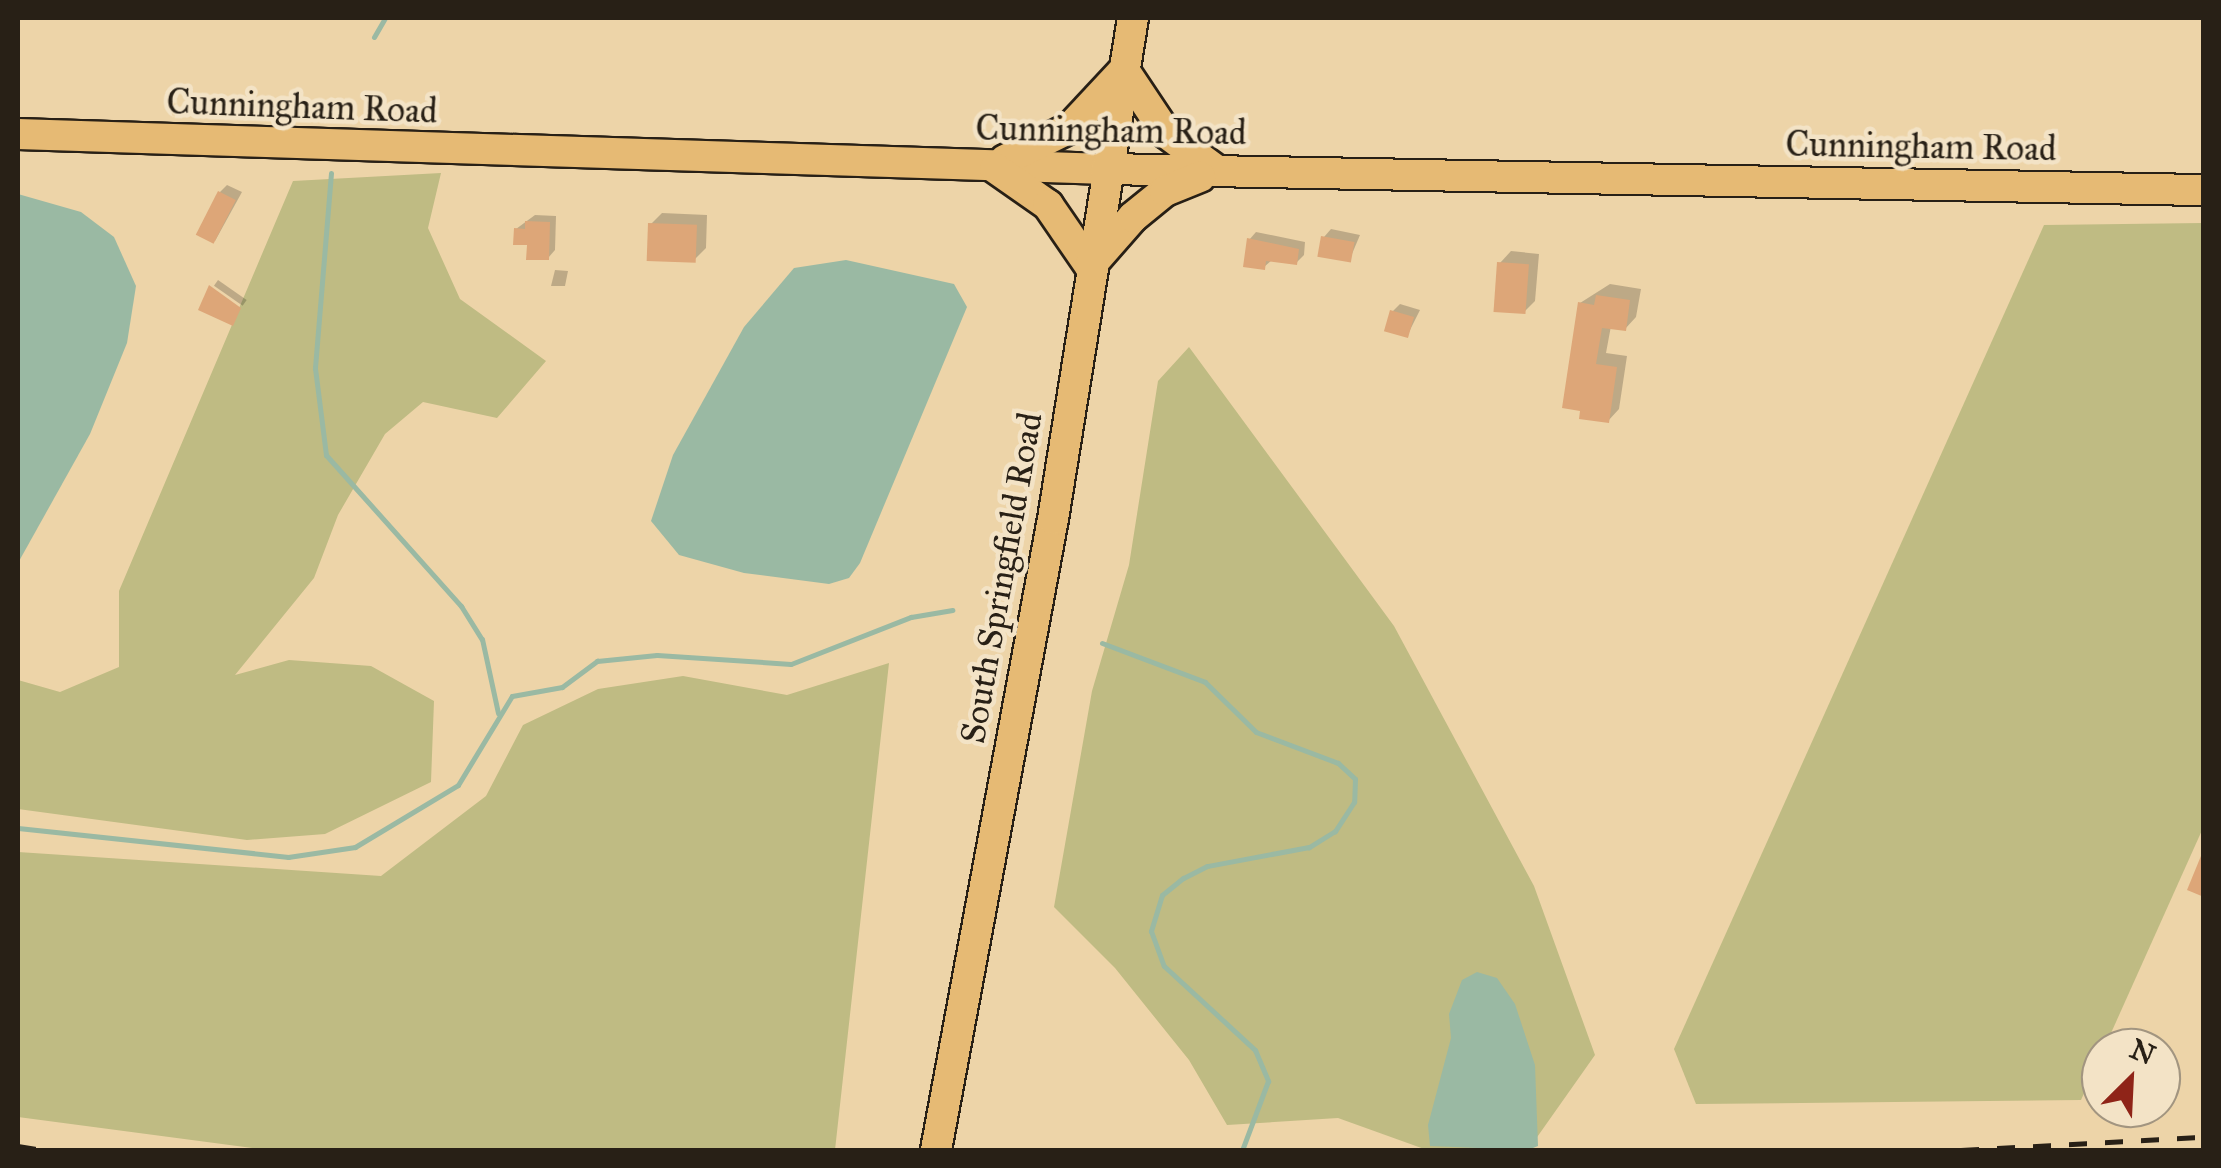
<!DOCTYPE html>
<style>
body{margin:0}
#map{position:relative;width:2221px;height:1168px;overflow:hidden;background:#edd4a8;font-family:"IM FELL Great Primer",serif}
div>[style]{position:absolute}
.green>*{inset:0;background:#bfbb83}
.water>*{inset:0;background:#9ab9a3}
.shadow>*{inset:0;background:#0003;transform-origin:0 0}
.stream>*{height:5px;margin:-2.5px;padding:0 2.5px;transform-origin:2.5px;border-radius:2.5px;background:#9ab9a3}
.building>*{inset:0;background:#dda678;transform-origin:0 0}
.roads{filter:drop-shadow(2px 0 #282016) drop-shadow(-2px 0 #282016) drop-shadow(0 2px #282016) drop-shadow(0 -2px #282016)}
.major>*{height:30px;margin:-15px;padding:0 15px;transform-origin:15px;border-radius:15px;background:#e6ba74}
.rail>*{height:5px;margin-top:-2.5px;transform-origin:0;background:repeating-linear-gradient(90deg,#282016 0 18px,transparent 0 36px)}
span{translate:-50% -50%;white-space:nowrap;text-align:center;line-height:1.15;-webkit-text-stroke:9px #f3e3c6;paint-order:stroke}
.street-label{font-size:35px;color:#282016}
.frame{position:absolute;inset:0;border:20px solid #282016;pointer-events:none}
.north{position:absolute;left:2081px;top:1028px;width:100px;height:100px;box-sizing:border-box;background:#f3e3c6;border:2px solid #a29580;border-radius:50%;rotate:24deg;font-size:28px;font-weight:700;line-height:40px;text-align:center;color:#282016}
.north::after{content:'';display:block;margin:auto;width:35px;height:45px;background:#8f2418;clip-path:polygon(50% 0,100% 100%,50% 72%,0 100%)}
</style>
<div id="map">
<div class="green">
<div style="clip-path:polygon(441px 173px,428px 228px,460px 299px,546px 361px,497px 418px,423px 402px,385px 434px,338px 515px,314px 578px,235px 675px,289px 660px,371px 666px,434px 701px,431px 782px,325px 834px,247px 840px,18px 809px,18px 680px,60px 692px,119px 667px,119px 591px,293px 181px)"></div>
<div style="clip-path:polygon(2203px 223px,2203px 828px,2081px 1100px,1696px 1104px,1674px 1049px,2044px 225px)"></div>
<div style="clip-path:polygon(1189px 347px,1394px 626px,1534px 886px,1595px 1055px,1528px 1150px,1427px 1150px,1338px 1118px,1227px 1125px,1189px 1060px,1115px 968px,1054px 907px,1092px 691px,1129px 565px,1158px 381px)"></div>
<div style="clip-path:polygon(889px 663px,835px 1150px,268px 1150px,18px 1117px,18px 852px,381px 876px,486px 796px,523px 725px,598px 689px,683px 676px,787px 695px)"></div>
</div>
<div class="water">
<div style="clip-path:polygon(18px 194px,81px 212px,114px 237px,136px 286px,127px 343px,90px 434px,18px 563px)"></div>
<div style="clip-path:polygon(846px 260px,954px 284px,967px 307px,860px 563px,849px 578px,829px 584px,744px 573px,679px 555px,651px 521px,673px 455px,744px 327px,794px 268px)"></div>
<div style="clip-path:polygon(1477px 972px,1497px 978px,1515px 1004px,1535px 1065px,1538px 1146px,1528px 1150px,1430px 1146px,1428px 1125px,1451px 1038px,1449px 1014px,1462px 980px)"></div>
</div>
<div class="shadow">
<div style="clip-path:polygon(227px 185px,242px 192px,215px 241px,220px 192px)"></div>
<div style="clip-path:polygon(662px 213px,707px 215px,706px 248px,694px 260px,651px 224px)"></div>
<div style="clip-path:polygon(535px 215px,556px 216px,555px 250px,548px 258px,516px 229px)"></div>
<div style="clip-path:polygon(1331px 229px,1360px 235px,1349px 261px,1324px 237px)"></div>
<div style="clip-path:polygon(1256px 232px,1305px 242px,1304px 255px,1297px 262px,1272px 260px,1264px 267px,1249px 240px)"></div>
<div style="clip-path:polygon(1511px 251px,1539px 254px,1535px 301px,1524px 312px,1500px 263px)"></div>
<div style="clip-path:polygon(568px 271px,565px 286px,551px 286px,555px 270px)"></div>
<div style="left:218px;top:280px;width:35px;height:7px;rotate:35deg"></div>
<div style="clip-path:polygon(1610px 284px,1641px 289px,1636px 317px,1625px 329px,1611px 326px,1606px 353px,1627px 356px,1619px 409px,1608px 421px,1580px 303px)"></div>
<div style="clip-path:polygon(1400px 304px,1420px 310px,1408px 334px,1392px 312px)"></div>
</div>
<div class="stream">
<div style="left:374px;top:37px;width:22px;rotate:-60deg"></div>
<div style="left:331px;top:173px;width:196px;rotate:94.7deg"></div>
<div style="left:315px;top:368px;width:88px;rotate:82.8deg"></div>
<div style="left:326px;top:455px;width:203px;rotate:48.2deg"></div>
<div style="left:461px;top:606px;width:39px;rotate:58deg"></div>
<div style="left:482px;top:639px;width:76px;rotate:77.8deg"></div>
<div style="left:1102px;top:643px;width:110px;rotate:20.7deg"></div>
<div style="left:1205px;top:682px;width:71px;rotate:44.4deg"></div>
<div style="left:1256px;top:732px;width:88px;rotate:20.7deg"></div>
<div style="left:1338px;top:763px;width:23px;rotate:43deg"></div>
<div style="left:1355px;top:779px;width:23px;rotate:92deg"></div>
<div style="left:1354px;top:802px;width:35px;rotate:123deg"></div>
<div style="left:1335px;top:831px;width:31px;rotate:148deg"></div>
<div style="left:1309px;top:847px;width:104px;rotate:169.4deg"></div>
<div style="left:1207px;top:866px;width:27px;rotate:153deg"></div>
<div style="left:1183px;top:878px;width:27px;rotate:141deg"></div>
<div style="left:1162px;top:895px;width:38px;rotate:107deg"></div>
<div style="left:1151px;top:931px;width:37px;rotate:70deg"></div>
<div style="left:1164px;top:966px;width:124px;rotate:42.7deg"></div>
<div style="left:1255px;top:1050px;width:34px;rotate:67deg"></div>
<div style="left:1268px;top:1081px;width:74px;rotate:110.6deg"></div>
<div style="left:18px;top:828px;width:272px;rotate:6.1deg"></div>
<div style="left:288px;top:857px;width:68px;rotate:-8.5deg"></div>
<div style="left:355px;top:847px;width:120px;rotate:-31deg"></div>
<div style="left:458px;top:785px;width:104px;rotate:-58.8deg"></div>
<div style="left:512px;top:696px;width:51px;rotate:-10.2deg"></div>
<div style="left:562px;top:687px;width:44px;rotate:-36.6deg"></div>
<div style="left:597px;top:661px;width:60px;rotate:-5.7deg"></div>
<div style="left:657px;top:655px;width:134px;rotate:3.8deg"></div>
<div style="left:791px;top:664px;width:129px;rotate:-21.4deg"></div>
<div style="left:911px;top:617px;width:42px;rotate:-9.7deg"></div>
</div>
<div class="building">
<div style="left:218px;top:191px;width:20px;height:49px;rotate:27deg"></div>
<div style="clip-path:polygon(525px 221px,550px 222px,549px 260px,526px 260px,527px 245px,513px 245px,514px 228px,525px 229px)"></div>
<div style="left:648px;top:223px;width:49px;height:38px;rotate:2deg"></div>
<div style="left:1321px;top:236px;width:34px;height:21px;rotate:10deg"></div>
<div style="clip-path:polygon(1247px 238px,1299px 249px,1297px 265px,1266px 261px,1265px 270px,1243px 267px)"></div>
<div style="left:1497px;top:262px;width:32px;height:50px;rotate:4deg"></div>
<div style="clip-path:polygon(209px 285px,241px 308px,233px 326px,198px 310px)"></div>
<div style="clip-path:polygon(1596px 295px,1630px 300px,1626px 331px,1602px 328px,1596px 364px,1617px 367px,1609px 423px,1579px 419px,1580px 411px,1562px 408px,1578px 302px,1594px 305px)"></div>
<div style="left:1390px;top:310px;width:25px;height:22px;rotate:16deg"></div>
<div style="clip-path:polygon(2203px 851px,2204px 851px,2204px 897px,2187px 890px)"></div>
</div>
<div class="roads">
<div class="major">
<div style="left:1124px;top:70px;width:76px;rotate:56.3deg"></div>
<div style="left:1166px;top:133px;width:62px;rotate:36.5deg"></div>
<div style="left:18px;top:134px;width:1089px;rotate:1.84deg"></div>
<div style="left:1106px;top:169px;width:1098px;rotate:1.1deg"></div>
<div style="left:1005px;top:160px;width:72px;rotate:-26.2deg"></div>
<div style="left:1070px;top:128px;width:79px;rotate:-47deg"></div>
<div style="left:995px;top:168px;width:65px;rotate:34.9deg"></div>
<div style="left:1048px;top:205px;width:74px;rotate:55.5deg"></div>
<div style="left:1090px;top:266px;width:65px;rotate:-48.7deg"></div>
<div style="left:1133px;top:217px;width:41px;rotate:-39.1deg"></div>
<div style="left:1165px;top:191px;width:38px;rotate:-22deg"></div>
<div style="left:936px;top:1150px;width:642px;rotate:-79.5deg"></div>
<div style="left:1053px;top:519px;width:507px;rotate:-80.93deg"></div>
</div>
</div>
<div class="rail">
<div style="left:18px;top:1146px;width:25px;rotate:9deg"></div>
<div style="left:1961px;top:1150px;width:243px;rotate:-3.1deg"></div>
</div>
<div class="street-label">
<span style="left:302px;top:107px;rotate:2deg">Cunningham Road</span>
<span style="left:1111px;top:131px;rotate:1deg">Cunningham Road</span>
<span style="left:1921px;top:147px;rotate:1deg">Cunningham Road</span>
<span style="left:1002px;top:578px;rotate:-80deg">South Springfield Road</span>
</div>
<div class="frame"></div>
<div class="north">N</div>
</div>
